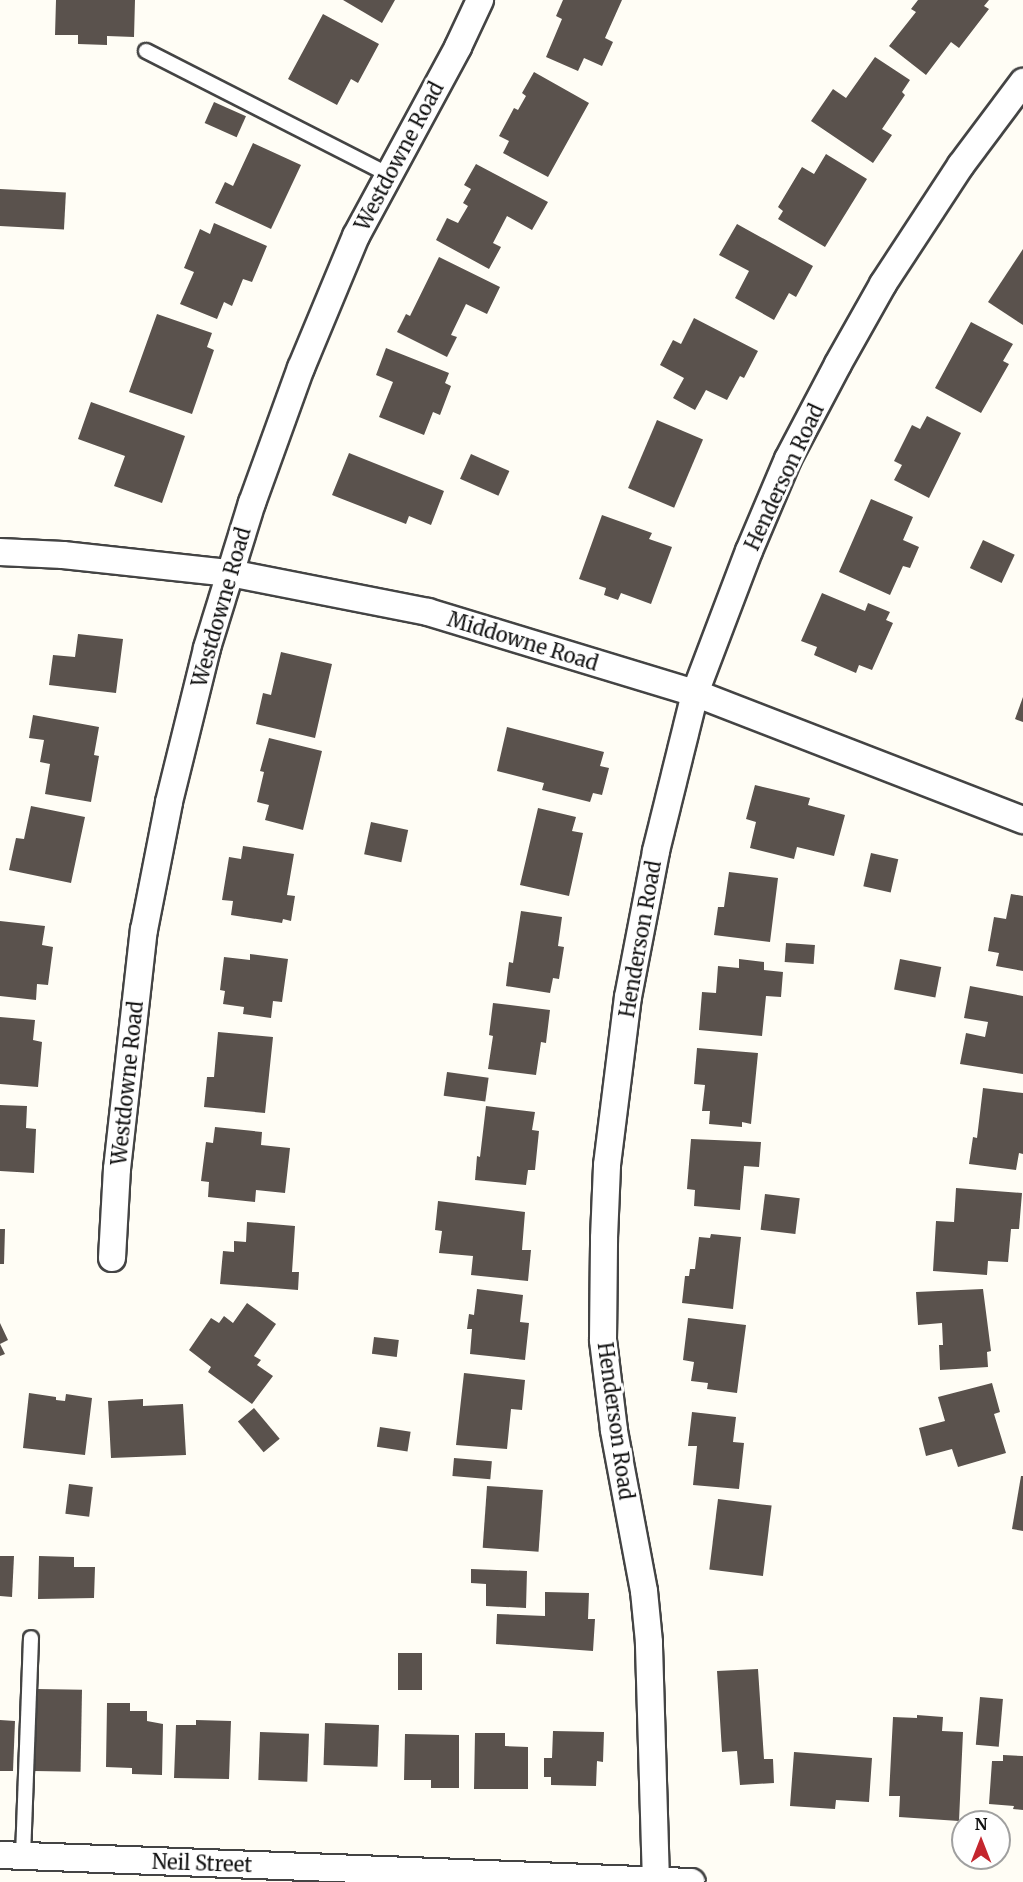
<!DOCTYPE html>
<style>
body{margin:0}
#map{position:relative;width:1023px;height:1882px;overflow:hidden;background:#fffdf5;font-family:Merriweather,serif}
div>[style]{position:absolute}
.building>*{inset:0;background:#5a524d;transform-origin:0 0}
.roads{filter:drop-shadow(2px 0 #444) drop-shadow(-2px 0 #444) drop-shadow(0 2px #444) drop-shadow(0 -2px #444)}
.service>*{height:14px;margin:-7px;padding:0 7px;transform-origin:7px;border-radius:7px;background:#fff}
.minor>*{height:26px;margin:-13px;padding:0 13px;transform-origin:13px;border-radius:13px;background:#fff}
span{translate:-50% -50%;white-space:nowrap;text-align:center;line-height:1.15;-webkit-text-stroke:6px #fff;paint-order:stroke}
.street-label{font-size:20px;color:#111}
.north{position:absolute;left:951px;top:1810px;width:60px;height:60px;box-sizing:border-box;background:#fff;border:2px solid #a0a0a0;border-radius:50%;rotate:0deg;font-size:16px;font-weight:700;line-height:24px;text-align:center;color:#111}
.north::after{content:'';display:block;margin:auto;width:21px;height:27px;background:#c4262e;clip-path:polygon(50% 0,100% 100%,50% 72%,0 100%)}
</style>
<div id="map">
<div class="building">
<div style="clip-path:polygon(56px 0,135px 0,134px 37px,107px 36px,107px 45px,78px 44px,78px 35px,55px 35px)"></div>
<div style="clip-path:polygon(343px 0,395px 0,382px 23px)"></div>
<div style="clip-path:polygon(563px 0,622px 0,605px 38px,613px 42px,602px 66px,584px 58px,578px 71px,546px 57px,562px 19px,556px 16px)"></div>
<div style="clip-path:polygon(918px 0,989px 0,984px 6px,989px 9px,959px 48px,951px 42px,926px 75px,889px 46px,916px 12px,911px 9px)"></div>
<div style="clip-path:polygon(323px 14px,379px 44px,358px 83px,351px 79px,337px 105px,288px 79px)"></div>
<div style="clip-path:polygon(875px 57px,910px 80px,902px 92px,905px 95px,882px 129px,892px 135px,873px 163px,811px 121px,833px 89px,846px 98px)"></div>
<div style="clip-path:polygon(534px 72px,589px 103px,548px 177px,503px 153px,509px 141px,499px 136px,514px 108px,518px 110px,526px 96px,522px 93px)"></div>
<div style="left:214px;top:102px;width:35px;height:23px;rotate:24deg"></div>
<div style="clip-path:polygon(253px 143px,301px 165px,271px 229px,215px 203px,225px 182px,233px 186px)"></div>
<div style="clip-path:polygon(826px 154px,867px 179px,825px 247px,778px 219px,783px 211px,778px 207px,802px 167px,814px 174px)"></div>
<div style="clip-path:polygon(476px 164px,548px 202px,532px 230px,507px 216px,493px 243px,501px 247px,489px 269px,436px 240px,447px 218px,458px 223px,468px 206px,463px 203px,471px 189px,464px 185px)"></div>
<div style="left:0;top:189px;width:66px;height:37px;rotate:3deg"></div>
<div style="clip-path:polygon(214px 223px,267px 246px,252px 282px,243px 279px,232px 306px,224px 302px,217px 319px,180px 304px,194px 272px,184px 268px,200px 229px,210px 234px)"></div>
<div style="clip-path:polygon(737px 224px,813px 266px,796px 297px,789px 293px,774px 320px,735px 298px,749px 271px,719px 255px)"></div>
<div style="clip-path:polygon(1023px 249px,1023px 325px,988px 302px)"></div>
<div style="clip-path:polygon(439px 257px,500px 287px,487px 314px,466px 304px,451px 335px,457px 337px,447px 357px,397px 332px,406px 314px,410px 316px)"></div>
<div style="clip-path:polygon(157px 314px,212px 333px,207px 347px,214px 350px,192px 414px,129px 392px)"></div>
<div style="clip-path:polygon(694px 318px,758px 351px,744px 378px,740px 376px,727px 400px,706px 390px,695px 410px,673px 398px,684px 378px,660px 365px,673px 340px,681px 344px)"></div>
<div style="clip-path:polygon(971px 322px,1013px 344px,1003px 361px,1009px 364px,981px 413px,935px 388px)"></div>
<div style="clip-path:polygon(386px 348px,449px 373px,445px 383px,451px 386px,440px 415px,433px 412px,424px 435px,379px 417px,393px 382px,376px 375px)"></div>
<div style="clip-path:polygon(91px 402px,185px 436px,162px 503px,114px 486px,125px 456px,78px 439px)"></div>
<div style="clip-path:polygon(927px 416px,961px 433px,929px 498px,894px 480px,902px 465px,894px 461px,912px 425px,920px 429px)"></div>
<div style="left:657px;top:420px;width:50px;height:74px;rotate:23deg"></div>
<div style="clip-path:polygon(349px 453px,444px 491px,431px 525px,409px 516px,406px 524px,332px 495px)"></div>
<div style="left:471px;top:454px;width:42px;height:27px;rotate:24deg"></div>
<div style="clip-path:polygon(871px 499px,913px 517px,903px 540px,919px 547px,910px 568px,903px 566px,890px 595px,839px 572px)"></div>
<div style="clip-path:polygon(602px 515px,652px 533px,649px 539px,672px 547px,651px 604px,621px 593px,618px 600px,604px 595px,606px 588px,579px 579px)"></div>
<div style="left:983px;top:540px;width:35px;height:31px;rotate:25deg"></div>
<div style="clip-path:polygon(822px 593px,865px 611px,868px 603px,890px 612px,886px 620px,893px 623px,872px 670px,859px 665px,856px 673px,814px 655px,817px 647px,801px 641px)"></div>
<div style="clip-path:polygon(78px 634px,123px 639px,116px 693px,49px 685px,53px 655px,75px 657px)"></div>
<div style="clip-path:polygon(281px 652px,332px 664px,315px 738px,256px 724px,263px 693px,271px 695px)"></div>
<div style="clip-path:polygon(1023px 697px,1023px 722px,1015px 719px)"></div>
<div style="clip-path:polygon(33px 715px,99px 727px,94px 755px,99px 756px,91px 802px,45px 794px,50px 764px,40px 762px,44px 740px,29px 738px)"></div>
<div style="clip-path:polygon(507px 727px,604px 752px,600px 766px,609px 768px,602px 795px,593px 793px,590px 802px,542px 790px,544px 783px,497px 771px)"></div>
<div style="clip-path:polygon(269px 738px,322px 751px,303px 830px,265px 820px,269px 805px,257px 802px,264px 772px,260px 771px)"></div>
<div style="clip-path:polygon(755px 785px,810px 798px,808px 805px,845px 815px,834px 856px,797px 847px,794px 859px,750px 848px,756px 822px,746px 819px)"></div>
<div style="clip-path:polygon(31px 806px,85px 817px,71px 883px,9px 870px,16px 838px,24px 839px)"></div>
<div style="clip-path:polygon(538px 808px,576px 817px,572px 831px,583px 833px,569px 896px,520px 885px)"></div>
<div style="left:371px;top:822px;width:38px;height:33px;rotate:12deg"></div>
<div style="clip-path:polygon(243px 846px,294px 854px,287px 895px,295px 896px,291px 921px,283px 919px,282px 923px,231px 915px,233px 901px,222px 900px,229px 857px,241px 859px)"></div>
<div style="left:871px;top:853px;width:28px;height:34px;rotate:13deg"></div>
<div style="clip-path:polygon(729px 872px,778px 878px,770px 942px,714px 935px,718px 907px,724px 907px)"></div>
<div style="clip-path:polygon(1011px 894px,1023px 896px,1023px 971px,996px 966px,999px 953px,988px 951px,994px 917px,1006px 919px)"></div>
<div style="clip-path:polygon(521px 911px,562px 917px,558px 946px,564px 947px,559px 979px,553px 978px,550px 993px,506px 986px,509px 962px,513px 963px)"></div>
<div style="clip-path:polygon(0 921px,45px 926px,42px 945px,53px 947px,48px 985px,37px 984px,36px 1000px,0 996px)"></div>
<div style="left:786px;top:943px;width:29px;height:19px;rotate:4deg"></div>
<div style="clip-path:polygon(250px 954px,288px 959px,282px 1002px,273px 1001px,271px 1018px,243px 1014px,244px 1007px,223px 1004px,225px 991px,220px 990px,224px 957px,250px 960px)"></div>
<div style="clip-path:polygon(739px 959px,764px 962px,764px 970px,783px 972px,781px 997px,766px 996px,762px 1036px,699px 1030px,702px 992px,716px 993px,718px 966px,739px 968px)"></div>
<div style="left:900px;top:959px;width:42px;height:31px;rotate:11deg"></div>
<div style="clip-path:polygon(970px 986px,1023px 996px,1023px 1074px,960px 1064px,966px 1033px,985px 1037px,988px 1022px,964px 1018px)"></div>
<div style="clip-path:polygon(493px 1003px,550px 1010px,546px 1043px,541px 1042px,536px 1075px,488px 1069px,493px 1036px,489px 1035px)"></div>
<div style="clip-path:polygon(0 1017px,35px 1020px,33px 1040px,42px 1042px,38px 1087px,0 1084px)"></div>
<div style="clip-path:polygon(218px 1032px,273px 1037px,265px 1113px,204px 1107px,207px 1077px,214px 1077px)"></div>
<div style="clip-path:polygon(697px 1048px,758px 1053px,751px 1124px,742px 1122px,742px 1127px,709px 1124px,710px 1111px,702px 1111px,705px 1085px,694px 1084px)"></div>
<div style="left:447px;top:1072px;width:42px;height:24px;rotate:8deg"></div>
<div style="clip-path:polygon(983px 1088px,1023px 1093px,1023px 1154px,1019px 1153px,1016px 1170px,969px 1164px,973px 1137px,977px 1138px)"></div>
<div style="clip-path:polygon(0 1105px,27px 1106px,26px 1128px,36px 1129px,34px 1173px,0 1171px)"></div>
<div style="clip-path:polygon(486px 1106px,535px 1112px,532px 1130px,539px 1131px,535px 1170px,528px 1170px,526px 1185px,475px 1180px,477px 1156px,480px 1157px)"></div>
<div style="clip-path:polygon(215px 1127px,262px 1132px,261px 1145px,290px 1148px,285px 1193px,256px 1190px,255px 1202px,208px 1197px,209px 1182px,201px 1181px,206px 1142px,213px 1143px)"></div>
<div style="clip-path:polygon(691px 1139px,761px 1142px,759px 1167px,744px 1166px,740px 1210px,694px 1206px,695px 1190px,687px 1189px)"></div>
<div style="clip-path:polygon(956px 1188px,1022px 1193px,1019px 1229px,1011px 1229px,1008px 1262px,988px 1261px,987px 1275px,933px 1271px,936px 1221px,954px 1222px)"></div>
<div style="left:765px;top:1194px;width:35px;height:36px;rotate:7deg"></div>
<div style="clip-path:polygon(438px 1201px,525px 1212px,522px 1250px,531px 1250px,528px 1281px,471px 1275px,473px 1256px,439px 1253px,442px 1231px,435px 1230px)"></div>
<div style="clip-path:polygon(247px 1222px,295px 1226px,292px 1272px,299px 1272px,298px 1290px,220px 1284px,223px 1251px,234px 1252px,234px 1241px,246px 1242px)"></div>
<div style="clip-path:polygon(0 1229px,5px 1229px,4px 1264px,0 1264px)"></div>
<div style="clip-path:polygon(711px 1234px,741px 1237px,733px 1309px,682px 1303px,685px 1276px,689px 1276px,690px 1269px,695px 1269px,699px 1237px,710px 1238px)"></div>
<div style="clip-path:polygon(477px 1289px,523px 1295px,520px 1322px,529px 1323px,525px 1360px,470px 1354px,472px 1329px,467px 1329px,469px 1314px,474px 1315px)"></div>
<div style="clip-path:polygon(983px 1289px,991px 1351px,987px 1352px,988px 1367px,940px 1370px,939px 1345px,943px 1345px,942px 1323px,918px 1325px,916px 1292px)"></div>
<div style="clip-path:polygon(247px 1303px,276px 1324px,254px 1356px,261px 1360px,257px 1365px,273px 1376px,252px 1404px,208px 1372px,211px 1367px,189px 1350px,211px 1318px,219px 1323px,224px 1316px,233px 1323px)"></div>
<div style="clip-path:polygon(688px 1318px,746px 1325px,737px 1393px,707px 1389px,708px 1383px,691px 1381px,694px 1362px,683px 1360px)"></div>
<div style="clip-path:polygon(0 1323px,8px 1340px,0 1344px,5px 1354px,0 1356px)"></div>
<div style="left:374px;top:1337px;width:25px;height:17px;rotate:7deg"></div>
<div style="clip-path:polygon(464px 1373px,525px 1380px,522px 1410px,511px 1409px,507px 1449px,456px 1445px)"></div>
<div style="clip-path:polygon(992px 1383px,1000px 1412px,994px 1414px,1006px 1453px,958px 1467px,952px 1449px,926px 1456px,919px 1428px,945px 1421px,938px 1397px)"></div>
<div style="clip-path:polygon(29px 1393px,56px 1397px,56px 1400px,65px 1401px,66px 1394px,92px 1398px,85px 1455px,23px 1448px)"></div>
<div style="clip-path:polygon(143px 1399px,143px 1406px,183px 1404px,186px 1455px,111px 1458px,108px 1401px)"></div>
<div style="left:254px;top:1408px;width:40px;height:21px;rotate:50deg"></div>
<div style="clip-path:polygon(692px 1412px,736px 1417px,733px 1442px,744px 1443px,739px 1489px,693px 1485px,697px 1446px,688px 1446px)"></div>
<div style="left:380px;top:1427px;width:31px;height:20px;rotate:9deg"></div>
<div style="left:454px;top:1458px;width:38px;height:18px;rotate:5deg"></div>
<div style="clip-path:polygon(1021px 1476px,1023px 1476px,1023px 1531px,1012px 1529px)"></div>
<div style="left:69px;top:1484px;width:24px;height:30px;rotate:7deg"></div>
<div style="left:487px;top:1486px;width:56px;height:62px;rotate:4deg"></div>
<div style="left:718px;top:1499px;width:54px;height:71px;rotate:7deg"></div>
<div style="clip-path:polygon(0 1556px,14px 1556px,12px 1597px,0 1596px)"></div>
<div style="clip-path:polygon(39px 1556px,74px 1557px,74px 1567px,95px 1567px,94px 1598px,38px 1599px)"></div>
<div style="clip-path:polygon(471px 1569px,527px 1571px,526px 1608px,486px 1606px,486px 1584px,471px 1583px)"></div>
<div style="clip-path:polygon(545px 1592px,589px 1593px,588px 1619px,595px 1619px,593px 1651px,496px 1644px,497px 1614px,545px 1616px)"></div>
<div style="left:398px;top:1653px;width:24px;height:37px"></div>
<div style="clip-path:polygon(758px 1669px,764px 1759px,773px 1759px,774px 1783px,740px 1785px,737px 1751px,722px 1752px,717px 1671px)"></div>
<div style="left:36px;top:1689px;width:46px;height:82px;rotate:1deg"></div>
<div style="left:980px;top:1697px;width:23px;height:48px;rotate:5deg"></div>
<div style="clip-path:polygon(107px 1703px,130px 1703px,130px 1711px,147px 1711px,147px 1721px,163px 1724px,162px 1775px,132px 1774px,132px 1768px,106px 1767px)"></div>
<div style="clip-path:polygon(917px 1715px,943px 1717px,942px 1731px,963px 1732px,959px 1821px,899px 1817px,900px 1796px,889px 1796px,893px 1717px,917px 1718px)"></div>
<div style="clip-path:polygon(0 1720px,15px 1721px,13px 1771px,0 1771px)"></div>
<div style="clip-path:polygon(196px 1720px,231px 1721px,229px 1779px,174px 1778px,176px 1725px,196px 1725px)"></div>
<div style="left:325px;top:1723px;width:54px;height:42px;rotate:2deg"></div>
<div style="clip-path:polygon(553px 1731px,604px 1732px,603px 1762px,597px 1761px,596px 1786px,551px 1785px,551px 1777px,544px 1777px,544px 1758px,552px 1758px)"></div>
<div style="left:260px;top:1732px;width:49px;height:48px;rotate:2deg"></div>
<div style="clip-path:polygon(475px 1733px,505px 1733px,505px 1746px,528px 1747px,528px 1789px,474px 1789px)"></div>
<div style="clip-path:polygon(405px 1734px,459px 1735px,459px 1788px,431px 1788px,431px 1780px,404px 1780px)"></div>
<div style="clip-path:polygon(794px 1752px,872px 1758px,869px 1802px,836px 1800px,835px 1809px,790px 1806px)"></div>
<div style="clip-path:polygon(1003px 1755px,1023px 1756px,1023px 1810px,1013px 1809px,1014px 1806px,989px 1804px,992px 1761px,1003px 1761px)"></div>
</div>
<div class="roads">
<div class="service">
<div style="left:146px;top:51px;width:273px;rotate:27deg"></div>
<div style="left:23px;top:1856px;width:218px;rotate:-87.9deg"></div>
</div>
<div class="minor">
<div style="left:0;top:552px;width:63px;rotate:2.7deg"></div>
<div style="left:63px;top:555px;width:168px;rotate:6.2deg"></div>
<div style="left:230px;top:573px;width:202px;rotate:11.1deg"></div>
<div style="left:428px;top:612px;width:279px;rotate:16.9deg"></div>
<div style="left:695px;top:693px;width:352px;rotate:21.2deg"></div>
<div style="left:112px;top:1258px;width:89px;rotate:-86.8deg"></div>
<div style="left:117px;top:1169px;width:241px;rotate:-83.6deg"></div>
<div style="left:144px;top:930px;width:130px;rotate:-78.9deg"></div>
<div style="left:169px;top:802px;width:159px;rotate:-76.1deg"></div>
<div style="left:207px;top:648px;width:152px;rotate:-72.8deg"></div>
<div style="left:252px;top:503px;width:144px;rotate:-70.1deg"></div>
<div style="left:301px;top:368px;width:143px;rotate:-67.4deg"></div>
<div style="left:356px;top:236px;width:215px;rotate:-61.6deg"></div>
<div style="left:458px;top:47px;width:52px;rotate:-64.9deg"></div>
<div style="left:0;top:1855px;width:692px;rotate:2.24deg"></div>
<div style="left:656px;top:1882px;width:240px;rotate:-91.7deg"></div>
<div style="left:649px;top:1642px;width:51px;rotate:-95.6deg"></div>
<div style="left:644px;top:1591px;width:164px;rotate:-100.6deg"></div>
<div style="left:614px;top:1430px;width:91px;rotate:-97deg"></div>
<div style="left:603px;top:1340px;width:102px;rotate:-89.4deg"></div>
<div style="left:604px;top:1238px;width:73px;rotate:-87.6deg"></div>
<div style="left:607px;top:1165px;width:169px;rotate:-82.9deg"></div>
<div style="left:628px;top:997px;width:149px;rotate:-79.1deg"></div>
<div style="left:656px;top:851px;width:163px;rotate:-76.1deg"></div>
<div style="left:695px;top:693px;width:152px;rotate:-69.2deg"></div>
<div style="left:749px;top:551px;width:100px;rotate:-67deg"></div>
<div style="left:788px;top:459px;width:107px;rotate:-62.2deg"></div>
<div style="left:838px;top:364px;width:92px;rotate:-60.6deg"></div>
<div style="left:883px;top:284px;width:142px;rotate:-56.8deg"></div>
<div style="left:961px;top:165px;width:104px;rotate:-53.2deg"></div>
</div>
</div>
<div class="street-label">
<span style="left:399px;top:156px;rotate:-62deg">Westdowne Road</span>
<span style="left:784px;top:477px;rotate:-65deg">Henderson Road</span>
<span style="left:221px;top:607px;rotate:-74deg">Westdowne Road</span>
<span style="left:523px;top:641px;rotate:17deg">Middowne Road</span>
<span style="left:640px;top:939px;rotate:-80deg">Henderson Road</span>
<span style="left:127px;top:1083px;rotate:-84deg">Westdowne Road</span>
<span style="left:616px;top:1421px;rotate:82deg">Henderson Road</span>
<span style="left:202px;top:1863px;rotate:2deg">Neil Street</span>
</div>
<div class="north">N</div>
</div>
